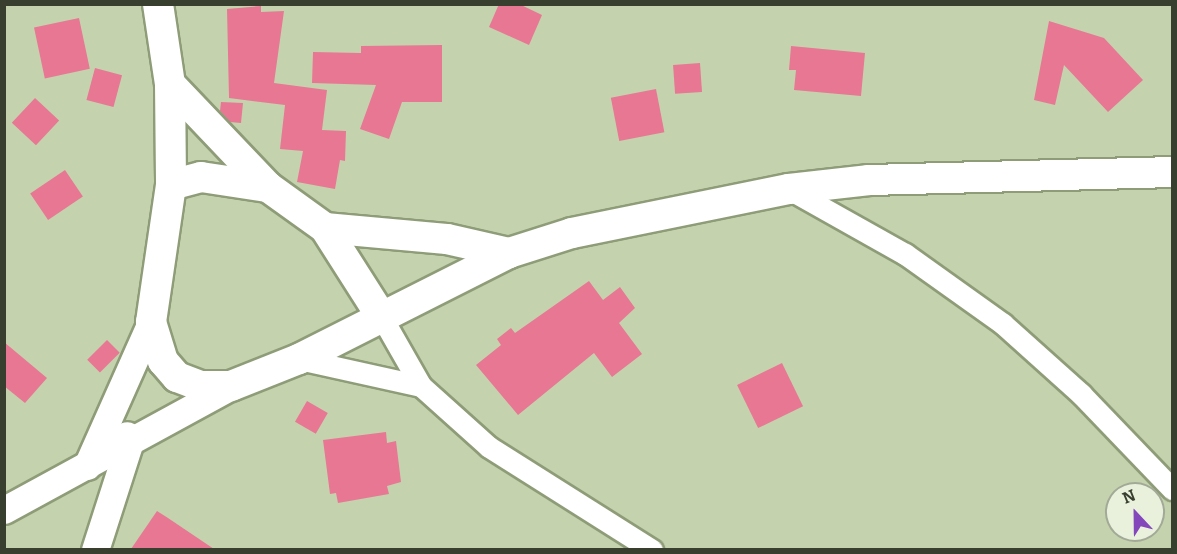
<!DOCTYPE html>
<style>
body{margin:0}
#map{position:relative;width:1177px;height:554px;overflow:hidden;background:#c4d3ad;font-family:Bitter,serif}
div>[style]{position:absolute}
.building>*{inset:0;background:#e87794;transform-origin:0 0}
.roads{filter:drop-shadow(2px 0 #8e9c78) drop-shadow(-2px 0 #8e9c78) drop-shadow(0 2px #8e9c78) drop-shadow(0 -2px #8e9c78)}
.minor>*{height:21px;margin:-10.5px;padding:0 10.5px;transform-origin:10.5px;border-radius:10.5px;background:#fff}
.tertiary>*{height:27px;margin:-13.5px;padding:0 13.5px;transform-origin:13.5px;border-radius:13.5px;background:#fff}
.secondary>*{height:30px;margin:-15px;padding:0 15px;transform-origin:15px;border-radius:15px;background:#fff}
span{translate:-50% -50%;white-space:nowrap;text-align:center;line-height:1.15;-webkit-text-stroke:4.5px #e9f1dd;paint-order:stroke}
.frame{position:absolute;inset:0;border:6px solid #383f2f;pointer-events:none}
.north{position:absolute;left:1105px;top:482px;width:60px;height:60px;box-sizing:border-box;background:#e9f1dd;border:2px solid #a2aa97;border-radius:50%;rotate:338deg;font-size:16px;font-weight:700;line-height:24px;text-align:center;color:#383f2f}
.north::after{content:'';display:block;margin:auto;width:21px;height:27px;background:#8446bb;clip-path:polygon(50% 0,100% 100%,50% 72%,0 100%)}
</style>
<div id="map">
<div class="building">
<div style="clip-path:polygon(499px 4px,519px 4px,542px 15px,529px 45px,489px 27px)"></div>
<div style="clip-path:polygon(261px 6px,261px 12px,284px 11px,274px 83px,327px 90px,322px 130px,346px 131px,345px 161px,340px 160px,335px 189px,297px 182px,303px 151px,280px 149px,285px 105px,229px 98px,227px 9px)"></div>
<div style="left:79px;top:18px;width:52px;height:46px;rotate:78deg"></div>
<div style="clip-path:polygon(1049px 21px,1104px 38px,1143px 80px,1108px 112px,1064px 65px,1055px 105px,1034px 100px)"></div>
<div style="clip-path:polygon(442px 45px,442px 102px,402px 102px,389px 139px,360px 129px,376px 85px,312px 83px,313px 52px,361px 53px,361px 46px)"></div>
<div style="clip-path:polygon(791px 46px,865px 53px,861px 96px,794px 90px,796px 70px,789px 70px)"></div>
<div style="left:700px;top:63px;width:29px;height:27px;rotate:86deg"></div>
<div style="left:95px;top:68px;width:28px;height:33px;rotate:15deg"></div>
<div style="left:656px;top:89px;width:44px;height:46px;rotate:79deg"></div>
<div style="left:35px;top:98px;width:33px;height:34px;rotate:43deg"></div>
<div style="clip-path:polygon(221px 102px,243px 103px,241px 123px,230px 122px,220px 111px)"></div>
<div style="left:65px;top:170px;width:32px;height:42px;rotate:56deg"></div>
<div style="clip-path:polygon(589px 281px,603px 300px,620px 287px,635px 308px,619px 323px,642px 354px,612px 377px,594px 353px,518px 415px,476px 365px,501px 345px,497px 339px,511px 328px,515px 333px)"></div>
<div style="left:107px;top:340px;width:18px;height:28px;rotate:45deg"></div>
<div style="clip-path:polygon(4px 342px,47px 378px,25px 403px,4px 386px)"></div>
<div style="left:782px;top:363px;width:48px;height:50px;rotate:64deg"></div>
<div style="left:307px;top:401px;width:24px;height:24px;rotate:30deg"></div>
<div style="clip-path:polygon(386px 432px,387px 443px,396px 441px,401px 482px,387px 486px,389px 494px,338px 503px,336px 493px,330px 494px,323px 440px)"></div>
<div style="clip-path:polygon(157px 511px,168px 518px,214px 549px,131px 549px)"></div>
</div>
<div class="roads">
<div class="minor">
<div style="left:789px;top:189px;width:133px;rotate:29.3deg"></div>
<div style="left:905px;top:254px;width:120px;rotate:35.5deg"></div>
<div style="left:1003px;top:324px;width:105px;rotate:41.9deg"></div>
<div style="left:1081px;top:394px;width:132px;rotate:46.2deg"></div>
<div style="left:381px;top:316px;width:81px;rotate:60.3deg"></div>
<div style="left:421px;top:386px;width:91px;rotate:41.9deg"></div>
<div style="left:489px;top:447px;width:193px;rotate:32.3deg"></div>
<div style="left:299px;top:359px;width:125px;rotate:12.5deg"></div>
</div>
<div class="tertiary">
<div style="left:87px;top:466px;width:158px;rotate:-66deg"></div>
<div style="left:4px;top:510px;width:259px;rotate:-28.6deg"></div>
<div style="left:95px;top:550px;width:111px;rotate:-72.2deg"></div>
<div style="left:129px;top:444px;width:9px;rotate:-103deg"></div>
</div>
<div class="secondary">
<div style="left:158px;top:4px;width:81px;rotate:81.5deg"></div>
<div style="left:170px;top:84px;width:101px;rotate:89.4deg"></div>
<div style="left:171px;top:185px;width:138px;rotate:98.3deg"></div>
<div style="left:151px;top:322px;width:41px;rotate:72.9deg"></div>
<div style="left:163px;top:361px;width:21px;rotate:49deg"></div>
<div style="left:177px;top:377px;width:26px;rotate:21deg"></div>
<div style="left:201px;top:386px;width:30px"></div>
<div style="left:231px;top:386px;width:73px;rotate:-21.7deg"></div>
<div style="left:299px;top:359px;width:235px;rotate:-26.8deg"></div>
<div style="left:509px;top:253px;width:66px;rotate:-17.6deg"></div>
<div style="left:572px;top:233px;width:221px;rotate:-11.5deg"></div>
<div style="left:789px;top:189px;width:81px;rotate:-6.4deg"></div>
<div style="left:869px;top:180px;width:303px;rotate:-1.5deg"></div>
<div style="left:170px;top:84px;width:142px;rotate:46.4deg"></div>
<div style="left:171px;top:185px;width:31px;rotate:-15deg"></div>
<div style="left:201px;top:177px;width:68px;rotate:8.5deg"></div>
<div style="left:268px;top:187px;width:70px;rotate:35.7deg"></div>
<div style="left:325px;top:228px;width:104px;rotate:57.5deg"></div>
<div style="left:325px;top:228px;width:122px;rotate:5.2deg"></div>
<div style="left:447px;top:239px;width:64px;rotate:12.7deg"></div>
</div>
</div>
<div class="frame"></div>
<div class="north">N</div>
</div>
